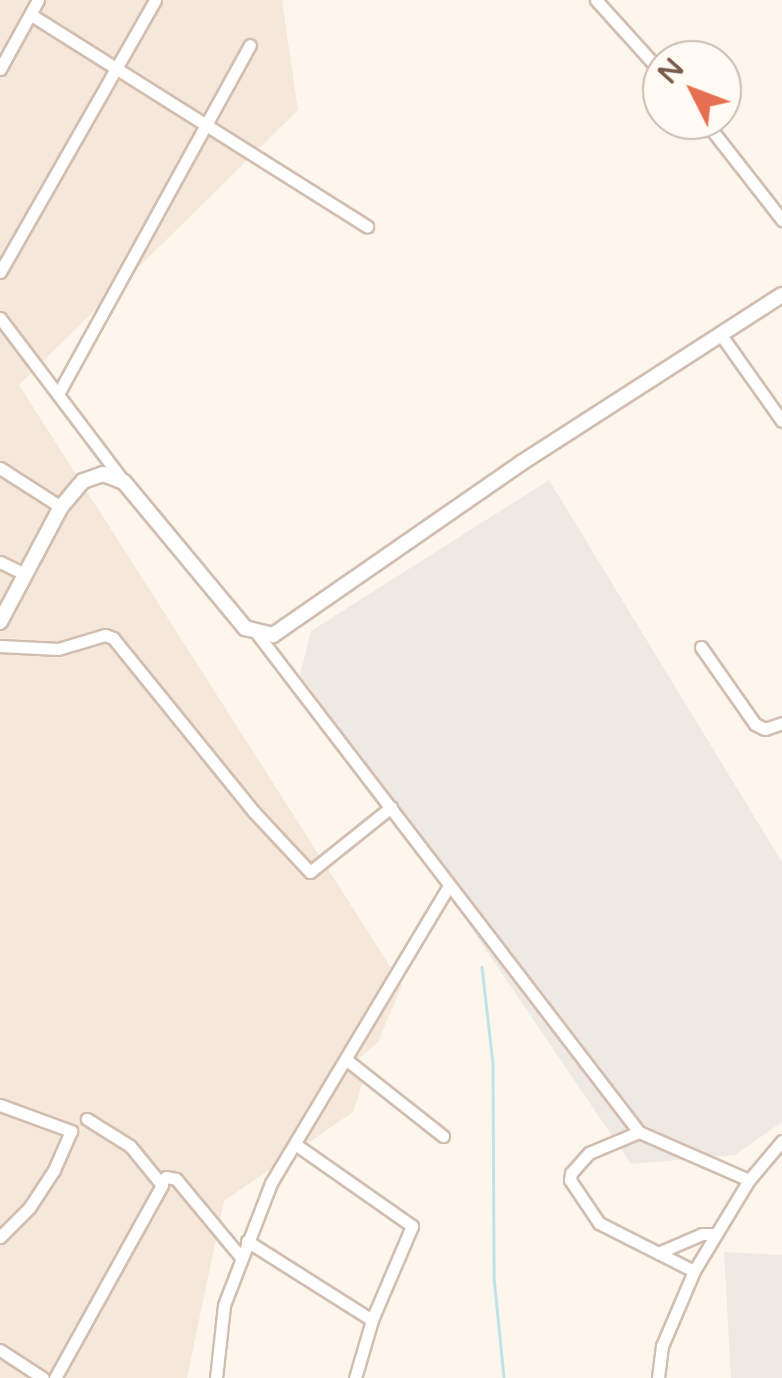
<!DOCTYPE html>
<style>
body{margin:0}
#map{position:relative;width:782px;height:1378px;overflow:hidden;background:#fdf6ec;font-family:"Varela Round",sans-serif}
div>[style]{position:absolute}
.residential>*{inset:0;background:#f5e8da}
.industrial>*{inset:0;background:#efe9e4}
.stream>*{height:2.5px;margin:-1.25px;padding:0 1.25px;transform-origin:1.25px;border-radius:1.25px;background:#bfe3e8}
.roads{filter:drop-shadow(2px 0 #d1beb0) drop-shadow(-2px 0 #d1beb0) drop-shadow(0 2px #d1beb0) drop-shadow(0 -2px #d1beb0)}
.minor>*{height:11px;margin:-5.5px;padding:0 5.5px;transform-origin:5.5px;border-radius:5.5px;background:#fff}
.tertiary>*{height:14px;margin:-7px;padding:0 7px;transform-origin:7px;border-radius:7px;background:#fff}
span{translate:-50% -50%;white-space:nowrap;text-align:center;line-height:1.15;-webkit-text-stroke:8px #fffaf3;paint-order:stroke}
.north{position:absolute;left:642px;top:40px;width:100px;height:100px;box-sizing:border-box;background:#fffaf3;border:2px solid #cabbb1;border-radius:50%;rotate:312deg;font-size:28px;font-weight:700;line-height:40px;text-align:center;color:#7a5c4d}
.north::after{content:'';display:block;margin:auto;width:35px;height:45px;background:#e76f51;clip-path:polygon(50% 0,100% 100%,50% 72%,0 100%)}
</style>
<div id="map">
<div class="residential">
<div style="clip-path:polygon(0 0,282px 0,298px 110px,19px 385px,402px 985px,378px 1042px,357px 1060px,365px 1075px,353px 1112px,224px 1201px,187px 1378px,0 1378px)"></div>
</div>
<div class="industrial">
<div style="clip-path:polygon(549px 480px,782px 862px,782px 1122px,735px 1155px,631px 1164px,300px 675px,311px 631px)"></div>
<div style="clip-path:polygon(724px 1252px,782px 1255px,782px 1378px,731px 1378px)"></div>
</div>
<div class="stream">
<div style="left:482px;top:967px;width:98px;rotate:83.5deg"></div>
<div style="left:493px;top:1064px;width:213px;rotate:89.7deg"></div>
<div style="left:494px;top:1277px;width:101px;rotate:84.3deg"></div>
</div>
<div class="roads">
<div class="minor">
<div style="left:596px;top:0;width:98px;rotate:47.9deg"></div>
<div style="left:33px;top:16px;width:395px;rotate:32.2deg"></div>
<div style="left:0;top:69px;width:79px;rotate:-61.2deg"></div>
<div style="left:704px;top:120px;width:127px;rotate:52deg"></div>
<div style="left:0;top:272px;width:313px;rotate:-60.3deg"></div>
<div style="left:0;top:318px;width:206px;rotate:52.9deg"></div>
<div style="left:721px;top:335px;width:105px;rotate:54.7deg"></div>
<div style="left:58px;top:394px;width:398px;rotate:-61.2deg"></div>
<div style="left:0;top:468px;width:72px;rotate:32.6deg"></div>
<div style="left:0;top:562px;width:28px;rotate:26deg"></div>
<div style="left:258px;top:635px;width:626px;rotate:52.53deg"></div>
<div style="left:639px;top:1132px;width:120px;rotate:23.6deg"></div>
<div style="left:0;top:646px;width:58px;rotate:3deg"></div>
<div style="left:58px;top:649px;width:49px;rotate:-16.6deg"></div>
<div style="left:105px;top:635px;width:9px;rotate:21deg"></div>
<div style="left:113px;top:638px;width:224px;rotate:51deg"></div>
<div style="left:254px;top:812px;width:82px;rotate:47deg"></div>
<div style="left:310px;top:872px;width:104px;rotate:-38.7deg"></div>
<div style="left:701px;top:647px;width:94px;rotate:55deg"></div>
<div style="left:755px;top:724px;width:11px;rotate:27deg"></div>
<div style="left:765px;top:729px;width:18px;rotate:-19deg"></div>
<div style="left:348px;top:1061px;width:121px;rotate:38.3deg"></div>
<div style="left:0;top:1105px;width:76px;rotate:20.1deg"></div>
<div style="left:71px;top:1131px;width:43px;rotate:113.6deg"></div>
<div style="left:54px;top:1170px;width:45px;rotate:123.3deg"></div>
<div style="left:29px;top:1208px;width:41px;rotate:135deg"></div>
<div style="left:639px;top:1132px;width:54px;rotate:157.2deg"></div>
<div style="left:589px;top:1153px;width:27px;rotate:132deg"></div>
<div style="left:571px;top:1173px;width:7px;rotate:98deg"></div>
<div style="left:570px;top:1180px;width:52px;rotate:56deg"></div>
<div style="left:599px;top:1223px;width:106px;rotate:26.8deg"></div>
<div style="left:295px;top:1144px;width:143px;rotate:35deg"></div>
<div style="left:412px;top:1226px;width:102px;rotate:113.1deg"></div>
<div style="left:161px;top:1182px;width:7px;rotate:-45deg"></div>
<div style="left:166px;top:1177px;width:10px;rotate:11deg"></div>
<div style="left:176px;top:1179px;width:100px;rotate:50.3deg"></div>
<div style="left:247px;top:1241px;width:148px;rotate:32.3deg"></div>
<div style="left:372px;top:1320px;width:60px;rotate:106.3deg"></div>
<div style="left:658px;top:1253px;width:48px;rotate:-23.4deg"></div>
<div style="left:702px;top:1234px;width:12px"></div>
<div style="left:0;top:1350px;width:51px;rotate:33.1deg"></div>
<div style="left:55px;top:1378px;width:221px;rotate:-61deg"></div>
<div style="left:162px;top:1185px;width:50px;rotate:-129.4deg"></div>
<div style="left:130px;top:1146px;width:51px;rotate:-147.9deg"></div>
<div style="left:216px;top:1378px;width:73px;rotate:-83.7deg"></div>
<div style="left:224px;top:1305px;width:131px;rotate:-68.9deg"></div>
<div style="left:271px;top:1183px;width:345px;rotate:-59.1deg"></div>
<div style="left:658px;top:1378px;width:32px;rotate:-83deg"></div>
<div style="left:662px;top:1346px;width:82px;rotate:-66.9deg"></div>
<div style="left:694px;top:1271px;width:106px;rotate:-58.9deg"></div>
<div style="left:749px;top:1180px;width:51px;rotate:-49.8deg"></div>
</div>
<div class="tertiary">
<div style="left:0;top:622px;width:130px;rotate:-62.1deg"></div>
<div style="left:61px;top:507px;width:34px;rotate:-50deg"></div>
<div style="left:83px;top:481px;width:21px;rotate:-19deg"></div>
<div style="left:103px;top:474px;width:22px;rotate:21deg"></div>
<div style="left:124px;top:482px;width:190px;rotate:50.3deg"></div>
<div style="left:245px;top:628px;width:29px;rotate:14deg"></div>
<div style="left:273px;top:635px;width:302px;rotate:-34.7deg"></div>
<div style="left:521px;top:463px;width:310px;rotate:-32.8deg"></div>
</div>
</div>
<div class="north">N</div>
</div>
